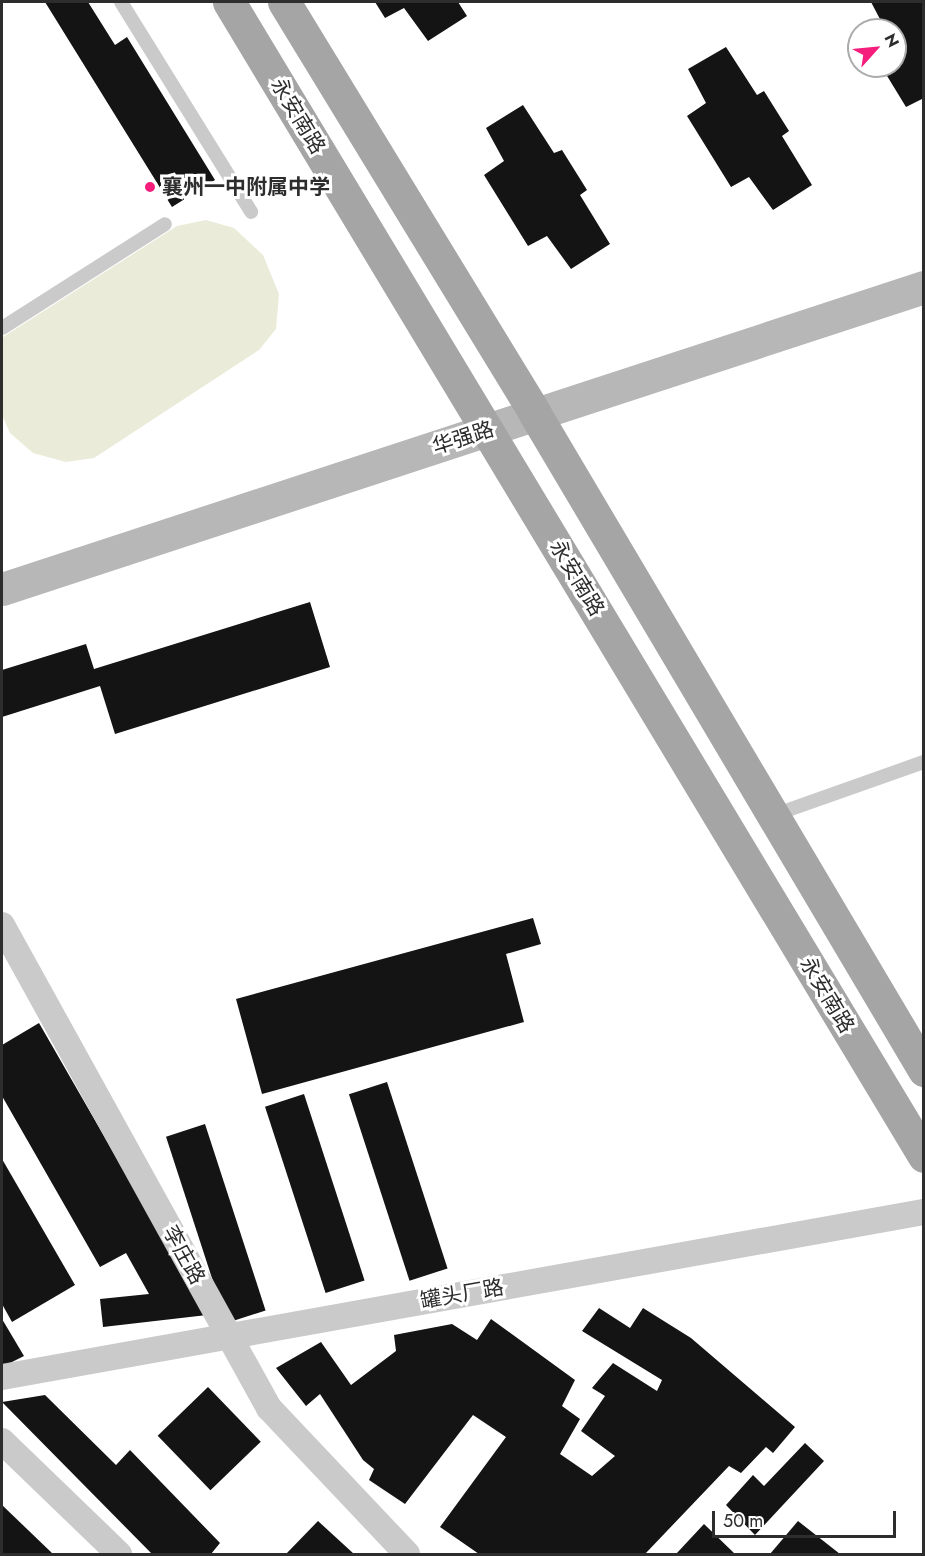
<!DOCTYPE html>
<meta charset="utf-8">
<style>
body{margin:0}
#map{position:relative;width:925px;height:1556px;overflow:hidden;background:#fff;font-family:Jost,"Noto Sans SC",sans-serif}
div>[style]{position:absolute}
.green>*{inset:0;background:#eaecd9}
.building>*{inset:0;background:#141414;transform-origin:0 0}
.lane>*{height:14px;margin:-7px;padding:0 7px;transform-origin:7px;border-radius:7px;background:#cacaca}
.street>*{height:26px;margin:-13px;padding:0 13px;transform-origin:13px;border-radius:13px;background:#cacaca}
.secondary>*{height:33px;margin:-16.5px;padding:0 16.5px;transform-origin:16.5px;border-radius:16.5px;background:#b7b7b7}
.primary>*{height:33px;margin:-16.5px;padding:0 16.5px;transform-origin:16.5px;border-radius:16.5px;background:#a5a5a5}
.dots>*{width:16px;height:16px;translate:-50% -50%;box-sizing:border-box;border:3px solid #fff;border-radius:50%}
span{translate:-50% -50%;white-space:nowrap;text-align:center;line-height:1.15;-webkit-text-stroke:6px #fff;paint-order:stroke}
.street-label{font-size:21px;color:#2d2d2d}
.poi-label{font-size:21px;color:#2d2d2d;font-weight:700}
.left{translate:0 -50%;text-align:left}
.frame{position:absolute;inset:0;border:3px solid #2d2d2d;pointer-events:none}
.north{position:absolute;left:847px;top:18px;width:60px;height:60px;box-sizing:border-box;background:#fff;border:2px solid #ababab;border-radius:50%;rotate:63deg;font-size:16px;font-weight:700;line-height:24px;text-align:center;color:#2d2d2d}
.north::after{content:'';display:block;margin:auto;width:21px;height:27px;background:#f51e7d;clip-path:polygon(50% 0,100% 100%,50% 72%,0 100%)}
.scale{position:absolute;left:712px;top:1511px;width:184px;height:27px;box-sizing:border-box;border:3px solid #2d2d2d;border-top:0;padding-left:8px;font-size:18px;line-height:21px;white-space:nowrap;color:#2d2d2d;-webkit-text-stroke:4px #fff;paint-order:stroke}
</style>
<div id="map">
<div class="green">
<div style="clip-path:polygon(206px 220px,234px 228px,263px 255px,279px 294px,276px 329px,259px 350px,94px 458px,66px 462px,33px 453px,10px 433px,2px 415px,3px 337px,177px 226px)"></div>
</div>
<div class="building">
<div style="clip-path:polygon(45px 2px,88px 2px,115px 45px,127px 37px,215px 180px,172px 207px)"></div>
<div style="clip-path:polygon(375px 2px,458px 2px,467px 16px,428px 41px,404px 8px,385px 18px)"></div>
<div style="clip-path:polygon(871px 2px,924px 2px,924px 98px,906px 107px,881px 66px,895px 66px,895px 30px,872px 30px,882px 23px)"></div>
<div style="clip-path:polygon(726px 47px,757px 95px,764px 91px,789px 131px,782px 136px,812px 185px,773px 210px,749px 177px,731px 187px,687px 116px,706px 103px,688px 69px)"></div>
<div style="clip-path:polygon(523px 105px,554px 153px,562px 150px,587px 190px,580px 195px,610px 244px,571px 269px,547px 236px,528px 246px,484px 175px,504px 161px,486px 128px)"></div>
<div style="clip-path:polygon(310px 602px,330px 667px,115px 734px,100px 686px,2px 717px,2px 670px,86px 644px,94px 669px)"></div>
<div style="clip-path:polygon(533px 918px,541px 944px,506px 954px,524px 1022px,262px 1094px,236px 999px)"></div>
<div style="clip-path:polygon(39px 1023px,207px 1315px,103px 1327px,100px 1299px,149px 1294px,126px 1253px,100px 1267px,2px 1096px,2px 1045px)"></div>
<div style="left:387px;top:1082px;width:196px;height:40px;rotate:72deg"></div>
<div style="left:304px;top:1094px;width:196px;height:41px;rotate:72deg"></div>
<div style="left:205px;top:1124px;width:196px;height:41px;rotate:72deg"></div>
<div style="clip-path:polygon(2px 1159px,75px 1285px,12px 1322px,2px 1304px)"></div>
<div style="clip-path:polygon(599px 1308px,630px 1328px,643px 1308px,691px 1338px,795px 1427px,773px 1453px,766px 1447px,741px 1473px,729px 1466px,645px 1554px,479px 1554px,440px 1527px,506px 1437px,473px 1415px,405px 1504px,369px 1480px,374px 1469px,363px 1460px,320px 1394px,306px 1406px,276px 1368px,321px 1342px,351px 1385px,396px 1351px,394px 1335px,452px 1324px,477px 1340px,491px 1319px,575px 1380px,562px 1406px,580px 1419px,560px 1454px,592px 1476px,615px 1456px,581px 1431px,605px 1396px,592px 1388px,613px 1363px,657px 1391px,662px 1380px,582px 1331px)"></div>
<div style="clip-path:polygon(2px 1319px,24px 1356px,2px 1367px)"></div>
<div style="left:208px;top:1387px;width:76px;height:70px;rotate:46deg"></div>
<div style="clip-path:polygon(45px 1395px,116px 1465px,130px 1450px,220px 1543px,211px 1554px,152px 1554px,2px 1402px)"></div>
<div style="clip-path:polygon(805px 1443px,824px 1461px,755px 1535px,726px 1505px,753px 1475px,764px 1486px)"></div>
<div style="clip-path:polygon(2px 1505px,53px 1554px,2px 1554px)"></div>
<div style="clip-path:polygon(318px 1521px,354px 1554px,286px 1554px)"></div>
<div style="clip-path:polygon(798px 1521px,840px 1554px,770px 1554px)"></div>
<div style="clip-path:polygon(704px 1524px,735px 1554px,676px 1554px)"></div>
</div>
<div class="lane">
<div style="left:121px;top:2px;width:247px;rotate:58.2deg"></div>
<div style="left:2px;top:328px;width:193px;rotate:-32.5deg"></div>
<div style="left:774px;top:815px;width:159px;rotate:-19.5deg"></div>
</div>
<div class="street">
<div style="left:2px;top:925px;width:552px;rotate:61.07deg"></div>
<div style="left:269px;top:1408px;width:201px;rotate:46.6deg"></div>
<div style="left:2px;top:1377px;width:937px;rotate:-10.15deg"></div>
<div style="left:2px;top:1441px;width:163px;rotate:44deg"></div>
</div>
<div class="secondary">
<div style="left:2px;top:589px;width:970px;rotate:-18.14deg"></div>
</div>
<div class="primary">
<div style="left:229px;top:2px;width:1347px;rotate:58.94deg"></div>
<div style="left:284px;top:2px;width:482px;rotate:58.6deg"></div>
<div style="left:535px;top:414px;width:763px;rotate:59.33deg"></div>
</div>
<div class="dots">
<div style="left:150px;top:187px;background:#f51e7d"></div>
</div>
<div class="street-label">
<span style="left:298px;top:116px;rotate:59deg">永安南路</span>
<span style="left:463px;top:438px;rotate:-18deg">华强路</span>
<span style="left:577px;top:578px;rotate:59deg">永安南路</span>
<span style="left:827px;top:995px;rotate:59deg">永安南路</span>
<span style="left:184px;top:1255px;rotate:61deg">李庄路</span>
<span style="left:462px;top:1294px;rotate:-10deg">罐头厂路</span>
</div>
<div class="poi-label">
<span class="left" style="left:162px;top:187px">襄州一中附属中学</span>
</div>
<div class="frame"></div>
<div class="north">N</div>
<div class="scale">50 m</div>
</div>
